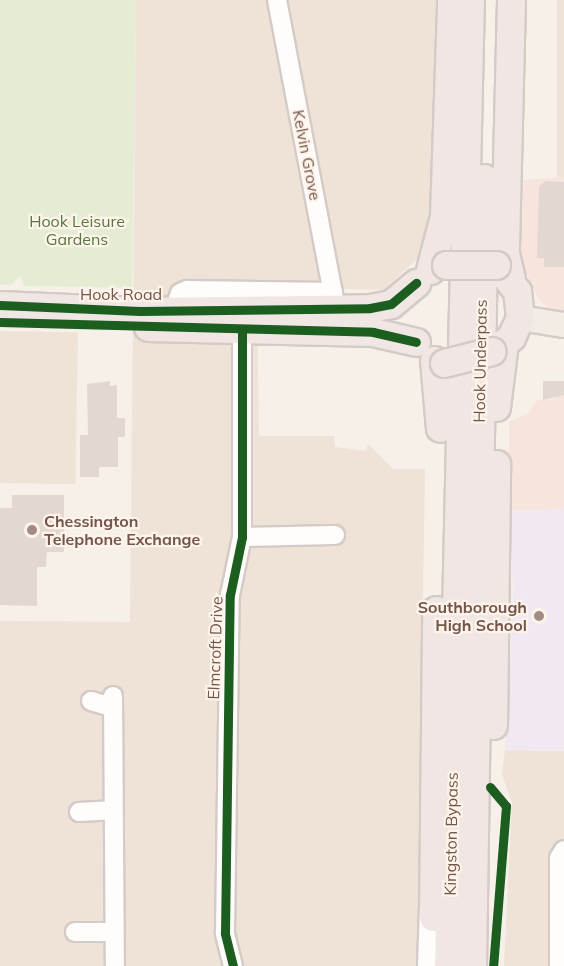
<!DOCTYPE html>
<style>
body{margin:0}
#map{position:relative;width:564px;height:966px;overflow:hidden;background:#f6f0e9;font-family:Mulish,sans-serif}
div>[style]{position:absolute}
.residential>*{inset:0;background:#efe2d7;transform-origin:0 0}
.commercial>*{inset:0;background:#f6e4dd}
.education>*{inset:0;background:#f1e8f1}
.green>*{inset:0;background:#e4ecd4}
.building>*{inset:0;background:#e2d8d1}
.roads{filter:drop-shadow(2px 0 #d4cbc6) drop-shadow(-2px 0 #d4cbc6) drop-shadow(0 2px #d4cbc6) drop-shadow(0 -2px #d4cbc6)}
.minor>*{height:18px;margin:-9px;padding:0 9px;transform-origin:9px;border-radius:9px;background:#fefdfc}
.major>*{height:24px;margin:-12px;padding:0 12px;transform-origin:12px;border-radius:12px;background:#f2ece5}
.highway>*{height:27px;margin:-13.5px;padding:0 13.5px;transform-origin:13.5px;border-radius:13.5px;background:#f0e7e4}
.bridges{filter:drop-shadow(2px 0 #d5cac5) drop-shadow(-2px 0 #d5cac5) drop-shadow(0 2px #d5cac5) drop-shadow(0 -2px #d5cac5)}
.highway-bridge>*{height:27px;margin:-13.5px;padding:0 13.5px;transform-origin:13.5px;border-radius:13.5px;background:#f0e7e4}
.cycleway>*{height:9px;margin:-4.5px;padding:0 4.5px;transform-origin:4.5px;border-radius:4.5px;background:#1b5e20}
.dots>*{width:16px;height:16px;translate:-50% -50%;box-sizing:border-box;border:3px solid #fef4ea;border-radius:50%}
span{translate:-50% -50%;white-space:nowrap;text-align:center;line-height:1.15;-webkit-text-stroke:4.5px #fef4ea;paint-order:stroke}
.street-label{font-size:16px;color:#73554b}
.park-label{font-size:16px;color:#577843}
.poi-label{font-size:16px;color:#73554b;font-weight:700}
.left{translate:0 -50%;text-align:left}
.right{translate:-100% -50%;text-align:right}
</style>
<div id="map">
<div class="residential">
<div style="clip-path:polygon(136px 0,437px 0,433px 236px,427px 250px,383px 290px,257px 286px,259px 436px,334px 436px,335px 447px,366px 451px,368px 444px,393px 469px,425px 469px,417px 966px,0 966px,0 621px,130px 622px)"></div>
<div style="left:557px;top:0;width:7px;height:177px"></div>
<div style="left:0;top:331px;width:78px;height:152px;rotate:1deg"></div>
<div style="clip-path:polygon(505px 750px,564px 751px,564px 966px,504px 966px,512px 803px,502px 775px)"></div>
</div>
<div class="commercial">
<div style="clip-path:polygon(564px 177px,564px 312px,552px 312px,538px 298px,519px 258px,524px 180px)"></div>
<div style="clip-path:polygon(556px 395px,564px 395px,564px 509px,509px 511px,509px 422px,528px 413px,538px 400px,556px 399px)"></div>
</div>
<div class="education">
<div style="clip-path:polygon(564px 509px,564px 751px,505px 750px,514px 588px,507px 548px,509px 511px)"></div>
</div>
<div class="green">
<div style="clip-path:polygon(0 0,136px 0,132px 288px,24px 286px,20px 275px,11px 285px,0 285px)"></div>
</div>
<div class="building">
<div style="clip-path:polygon(546px 181px,564px 182px,564px 267px,544px 267px,544px 258px,537px 258px,539px 186px)"></div>
<div style="clip-path:polygon(110px 381px,110px 386px,117px 385px,117px 418px,125px 418px,125px 437px,118px 437px,118px 467px,99px 467px,99px 477px,80px 477px,80px 435px,88px 435px,87px 384px)"></div>
<div style="clip-path:polygon(543px 381px,564px 381px,564px 395px,543px 400px)"></div>
<div style="clip-path:polygon(12px 495px,64px 495px,64px 552px,47px 552px,46px 567px,37px 567px,37px 606px,0 605px,0 508px,12px 508px)"></div>
</div>
<div class="roads">
<div class="minor">
<div style="left:277px;top:0;width:315px;rotate:79.2deg"></div>
<div style="left:174px;top:309px;width:17px;rotate:-69deg"></div>
<div style="left:180px;top:293px;width:8px;rotate:-23deg"></div>
<div style="left:187px;top:290px;width:146px;rotate:0.8deg"></div>
<div style="left:242px;top:537px;width:93px;rotate:-1.2deg"></div>
<div style="left:113px;top:696px;width:270px;rotate:89.6deg"></div>
<div style="left:91px;top:701px;width:22px;rotate:16deg"></div>
<div style="left:79px;top:812px;width:33px;rotate:-3deg"></div>
<div style="left:75px;top:932px;width:39px"></div>
<div style="left:233px;top:966px;width:34px;rotate:-104deg"></div>
<div style="left:225px;top:933px;width:338px;rotate:-89.2deg"></div>
<div style="left:230px;top:595px;width:59px;rotate:-78.3deg"></div>
<div style="left:242px;top:537px;width:206px;rotate:-90deg"></div>
<div style="left:427px;top:966px;width:61px;rotate:-88.1deg"></div>
<div style="left:559px;top:966px;width:108px;rotate:-90deg"></div>
<div style="left:559px;top:858px;width:9px;rotate:-58deg"></div>
</div>
<div class="major">
<div style="left:520px;top:318px;width:45px;rotate:9deg"></div>
</div>
<div class="highway">
<div style="left:511px;top:0;width:253px;rotate:91.4deg"></div>
<div style="left:505px;top:253px;width:26px;rotate:77deg"></div>
<div style="left:430px;top:270px;width:56px;rotate:-75.5deg"></div>
<div style="left:444px;top:216px;width:216px;rotate:-88.1deg"></div>
<div style="left:0;top:305px;width:140px;rotate:2.5deg"></div>
<div style="left:140px;top:311px;width:230px;rotate:-0.7deg"></div>
<div style="left:370px;top:308px;width:21px;rotate:-11deg"></div>
<div style="left:391px;top:304px;width:33px;rotate:-40deg"></div>
<div style="left:148px;top:327px;width:225px;rotate:1.3deg"></div>
<div style="left:373px;top:332px;width:44px;rotate:13.1deg"></div>
<div style="left:492px;top:351px;width:24px;rotate:-36deg"></div>
<div style="left:511px;top:337px;width:21px;rotate:-65deg"></div>
<div style="left:520px;top:318px;width:27px;rotate:-96deg"></div>
<div style="left:517px;top:291px;width:31px;rotate:-128deg"></div>
<div style="left:434px;top:360px;width:68px;rotate:85deg"></div>
<div style="left:496px;top:407px;width:64px;rotate:-82.9deg"></div>
<div style="left:493px;top:725px;width:261px;rotate:-89.3deg"></div>
<div style="left:433px;top:917px;width:307px;rotate:-89.4deg"></div>
<div style="left:448px;top:966px;width:966px;rotate:-88.7deg"></div>
<div style="left:472px;top:966px;width:788px;rotate:-89.13deg"></div>
</div>
</div>
<div class="bridges">
<div class="highway-bridge">
<div style="left:446px;top:265px;width:50px"></div>
<div style="left:444px;top:363px;width:49px;rotate:-14deg"></div>
</div>
</div>
<div class="cycleway">
<div style="left:0;top:305px;width:140px;rotate:2.5deg"></div>
<div style="left:140px;top:311px;width:230px;rotate:-0.7deg"></div>
<div style="left:370px;top:308px;width:21px;rotate:-11deg"></div>
<div style="left:391px;top:304px;width:33px;rotate:-40deg"></div>
<div style="left:0;top:322px;width:373px;rotate:1.5deg"></div>
<div style="left:373px;top:332px;width:44px;rotate:13.1deg"></div>
<div style="left:490px;top:787px;width:25px;rotate:50deg"></div>
<div style="left:506px;top:806px;width:161px;rotate:94.6deg"></div>
<div style="left:233px;top:966px;width:34px;rotate:-104deg"></div>
<div style="left:225px;top:933px;width:338px;rotate:-89.2deg"></div>
<div style="left:230px;top:595px;width:59px;rotate:-78.3deg"></div>
<div style="left:242px;top:537px;width:206px;rotate:-90deg"></div>
</div>
<div class="dots">
<div style="left:32px;top:530px;background:#a18b82"></div>
<div style="left:539px;top:616px;background:#a18b82"></div>
</div>
<div class="street-label">
<span style="left:307px;top:155px;rotate:79deg">Kelvin Grove</span>
<span style="left:121px;top:294px">Hook Road</span>
<span style="left:480px;top:361px;rotate:-89deg">Hook Underpass</span>
<span style="left:215px;top:648px;rotate:-88deg">Elmcroft Drive</span>
<span style="left:451px;top:834px;rotate:-89deg">Kingston Bypass</span>
</div>
<div class="park-label">
<span style="left:77px;top:230px">Hook Leisure<br>Gardens</span>
</div>
<div class="poi-label">
<span class="left" style="left:44px;top:530px">Chessington<br>Telephone Exchange</span>
<span class="right" style="left:527px;top:616px">Southborough<br>High School</span>
</div>
</div>
